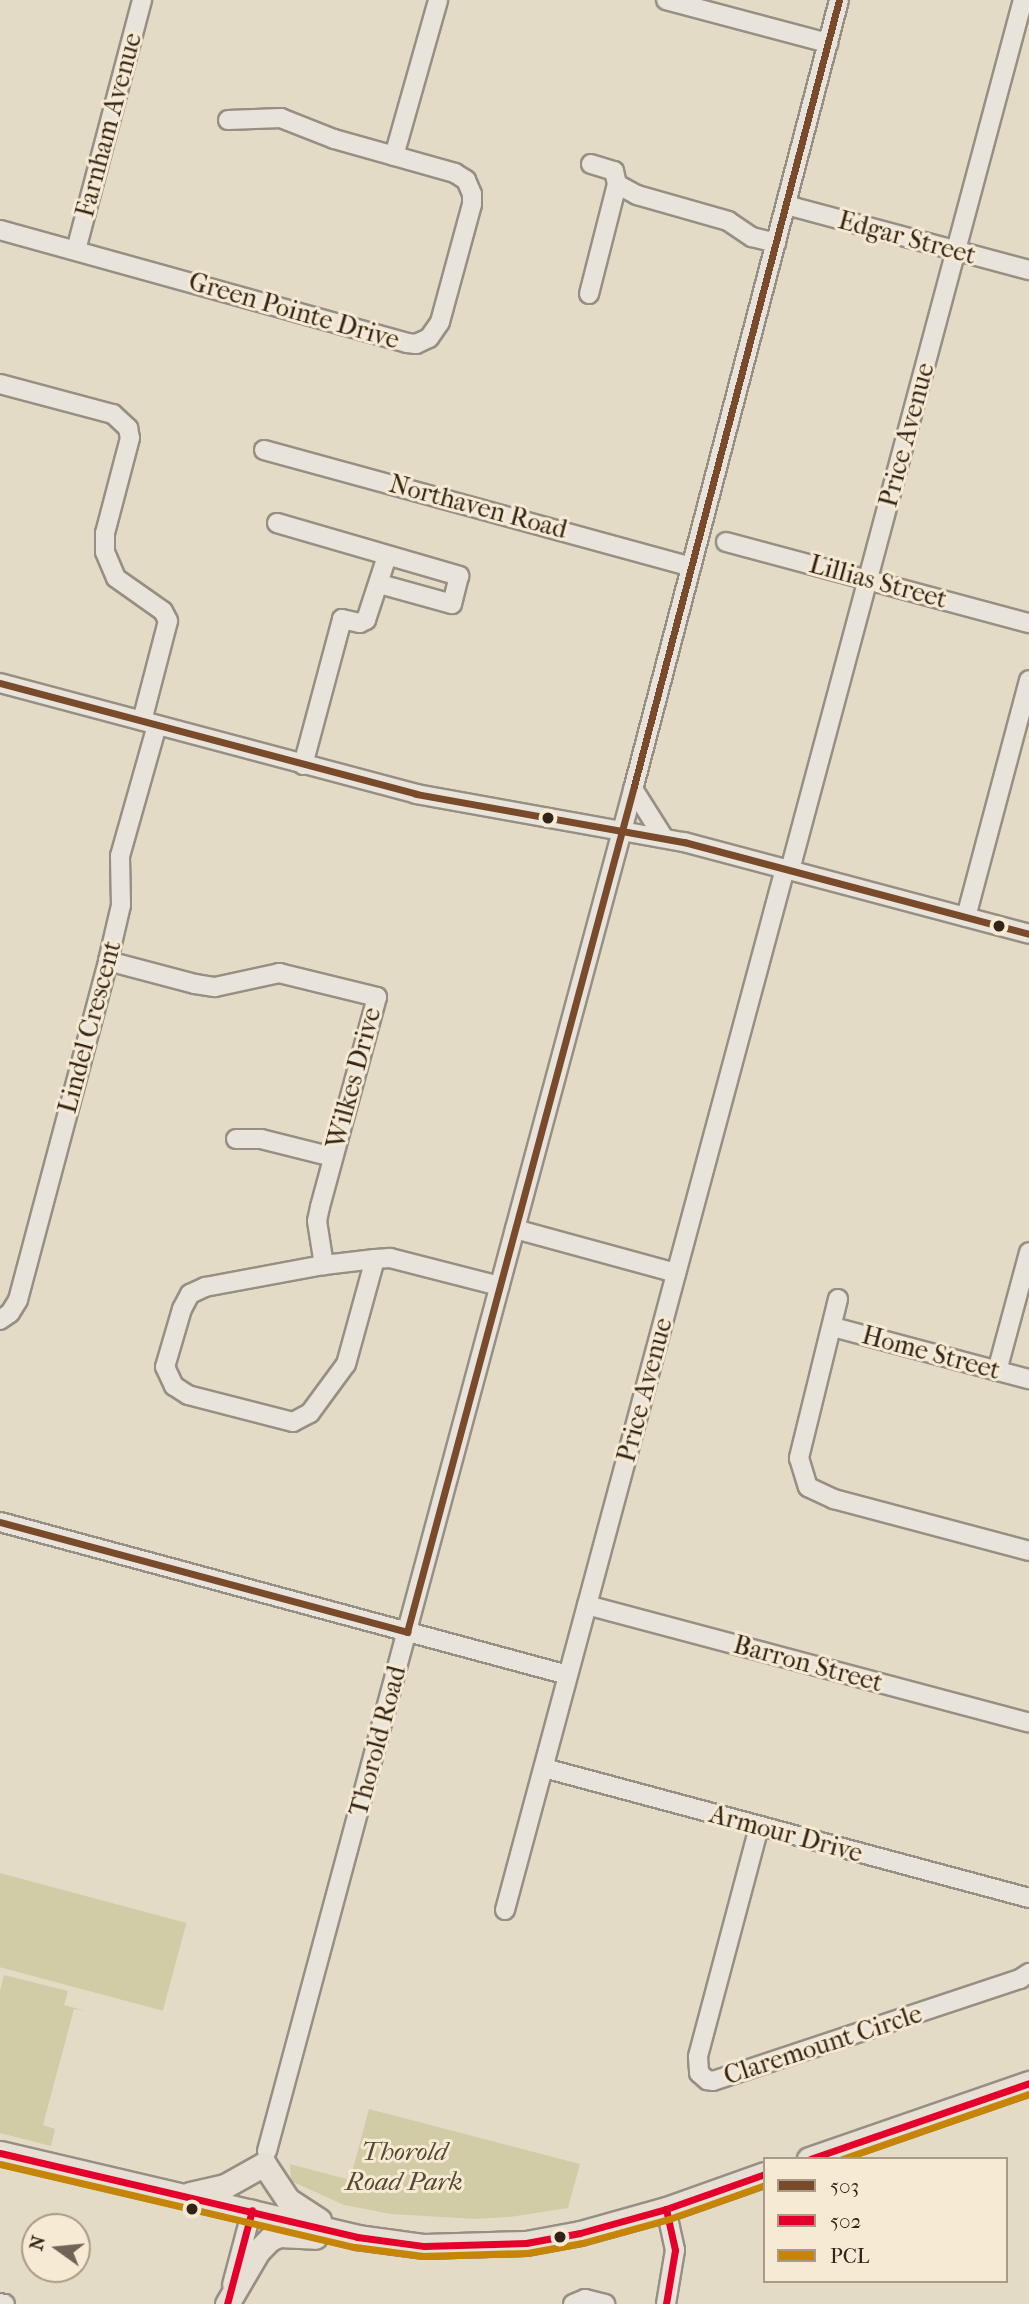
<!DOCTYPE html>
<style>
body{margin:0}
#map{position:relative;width:1029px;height:2304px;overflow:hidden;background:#e4dbc7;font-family:"IM FELL French Canon",serif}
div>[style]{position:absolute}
.green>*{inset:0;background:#d1cca6;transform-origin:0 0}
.roads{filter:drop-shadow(2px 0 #968f83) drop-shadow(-2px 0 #968f83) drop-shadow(0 2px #968f83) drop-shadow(0 -2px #968f83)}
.minor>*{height:18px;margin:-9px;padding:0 9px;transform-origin:9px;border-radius:9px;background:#e9e4db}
.major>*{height:23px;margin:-11.5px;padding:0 11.5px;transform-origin:11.5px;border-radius:11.5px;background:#e6e0d4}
.bus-1>*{height:7px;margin:-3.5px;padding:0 3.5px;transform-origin:3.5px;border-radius:3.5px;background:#7a4b2a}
.bus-2>*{height:7px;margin:-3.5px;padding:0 3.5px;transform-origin:3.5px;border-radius:3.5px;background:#e4002b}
.bus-3>*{height:7px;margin:-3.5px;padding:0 3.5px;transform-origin:3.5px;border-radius:3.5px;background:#c68506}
.dots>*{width:19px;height:19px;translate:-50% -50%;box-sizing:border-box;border:4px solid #f6ebd2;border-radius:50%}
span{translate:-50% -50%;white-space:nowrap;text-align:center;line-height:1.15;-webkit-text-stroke:6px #f6ebd2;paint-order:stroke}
.street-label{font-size:26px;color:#332318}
.park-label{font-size:26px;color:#564a35;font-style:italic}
.legend{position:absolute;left:763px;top:2157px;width:245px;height:126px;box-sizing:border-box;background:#f6ebd2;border:2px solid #a89b88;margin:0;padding:9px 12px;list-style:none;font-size:21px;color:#332318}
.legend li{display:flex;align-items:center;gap:14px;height:35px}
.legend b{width:35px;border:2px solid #a89b88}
.north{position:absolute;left:21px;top:2213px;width:70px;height:70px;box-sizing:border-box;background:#f6ebd2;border:2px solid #a89b88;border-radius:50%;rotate:285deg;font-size:19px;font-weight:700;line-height:28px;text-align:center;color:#332318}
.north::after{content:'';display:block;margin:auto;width:24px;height:32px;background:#716355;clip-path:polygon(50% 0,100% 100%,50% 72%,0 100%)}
</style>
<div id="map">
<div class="green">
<div style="left:0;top:1873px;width:193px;height:91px;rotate:15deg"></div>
<div style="clip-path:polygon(4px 1975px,68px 1991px,64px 2005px,86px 2011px,74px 2009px,43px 2125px,55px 2129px,51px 2146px,0 2133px,0 1991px)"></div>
<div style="clip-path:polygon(369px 2109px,580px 2164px,568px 2208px,510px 2217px,474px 2219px,391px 2214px,344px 2205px,291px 2181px,290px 2164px,350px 2180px)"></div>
</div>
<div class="roads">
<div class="minor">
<div style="left:666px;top:0;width:168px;rotate:14.9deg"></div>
<div style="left:394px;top:156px;width:162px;rotate:-74.2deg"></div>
<div style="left:591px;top:164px;width:24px;rotate:17deg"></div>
<div style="left:614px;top:171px;width:13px;rotate:77deg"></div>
<div style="left:617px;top:184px;width:23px;rotate:29deg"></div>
<div style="left:637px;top:195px;width:95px;rotate:15.9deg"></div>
<div style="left:728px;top:221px;width:29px;rotate:34deg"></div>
<div style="left:752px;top:237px;width:25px;rotate:14deg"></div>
<div style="left:786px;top:205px;width:252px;rotate:15deg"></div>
<div style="left:0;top:230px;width:422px;rotate:15.5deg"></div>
<div style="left:407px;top:343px;width:9px;rotate:6deg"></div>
<div style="left:416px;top:344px;width:14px;rotate:-25deg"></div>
<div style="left:429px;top:338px;width:19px;rotate:-55deg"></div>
<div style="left:440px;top:322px;width:122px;rotate:-74.8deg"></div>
<div style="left:472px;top:204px;width:10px;rotate:-90deg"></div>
<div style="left:472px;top:194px;width:15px;rotate:-113deg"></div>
<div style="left:466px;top:180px;width:13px;rotate:-148deg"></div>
<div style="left:455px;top:173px;width:126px;rotate:-164.3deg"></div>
<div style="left:334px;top:139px;width:57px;rotate:-158.4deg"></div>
<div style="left:281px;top:118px;width:53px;rotate:177.8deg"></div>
<div style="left:76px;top:250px;width:259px;rotate:-75.2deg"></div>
<div style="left:589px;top:294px;width:114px;rotate:-75.7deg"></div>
<div style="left:0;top:384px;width:117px;rotate:14.9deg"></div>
<div style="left:113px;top:414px;width:21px;rotate:43deg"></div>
<div style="left:128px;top:428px;width:10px;rotate:79deg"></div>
<div style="left:130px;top:438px;width:98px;rotate:104.7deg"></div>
<div style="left:105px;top:533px;width:19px;rotate:90deg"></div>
<div style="left:105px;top:552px;width:28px;rotate:67deg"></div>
<div style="left:116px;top:578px;width:57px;rotate:35.1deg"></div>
<div style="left:163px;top:611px;width:11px;rotate:63deg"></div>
<div style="left:168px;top:621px;width:103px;rotate:104.6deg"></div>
<div style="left:264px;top:450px;width:443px;rotate:15.3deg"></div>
<div style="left:277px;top:523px;width:190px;rotate:16.2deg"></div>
<div style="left:459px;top:576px;width:29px;rotate:104deg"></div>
<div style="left:452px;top:604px;width:75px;rotate:-164.5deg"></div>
<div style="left:726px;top:542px;width:314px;rotate:15deg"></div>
<div style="left:0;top:683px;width:431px;rotate:14.9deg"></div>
<div style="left:416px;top:794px;width:272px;rotate:10.2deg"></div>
<div style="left:684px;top:842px;width:357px;rotate:14.9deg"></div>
<div style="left:303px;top:765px;width:151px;rotate:-75deg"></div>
<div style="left:342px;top:619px;width:18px;rotate:13deg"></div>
<div style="left:360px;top:623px;width:7px;rotate:-27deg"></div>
<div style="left:366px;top:620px;width:67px;rotate:-71.8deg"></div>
<div style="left:633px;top:789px;width:58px;rotate:57.7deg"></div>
<div style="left:790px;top:870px;width:901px;rotate:-75.01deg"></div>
<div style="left:966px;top:917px;width:245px;rotate:-75.1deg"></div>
<div style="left:108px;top:961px;width:90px;rotate:14.8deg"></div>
<div style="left:195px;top:984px;width:20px;rotate:9deg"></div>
<div style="left:215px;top:987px;width:66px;rotate:-12.3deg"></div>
<div style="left:279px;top:973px;width:101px;rotate:13.8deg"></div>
<div style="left:377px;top:997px;width:218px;rotate:105.2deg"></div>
<div style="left:320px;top:1207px;width:14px;rotate:102deg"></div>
<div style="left:317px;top:1221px;width:45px;rotate:81deg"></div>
<div style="left:236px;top:1139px;width:25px"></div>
<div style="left:261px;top:1139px;width:74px;rotate:14deg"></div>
<div style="left:515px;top:1229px;width:167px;rotate:15.3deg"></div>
<div style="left:375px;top:1259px;width:109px;rotate:105.4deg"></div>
<div style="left:346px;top:1364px;width:61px;rotate:126.3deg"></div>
<div style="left:310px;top:1413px;width:19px;rotate:152deg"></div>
<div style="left:293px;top:1422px;width:108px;rotate:-165.6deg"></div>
<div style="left:188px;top:1395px;width:17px;rotate:-147deg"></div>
<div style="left:174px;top:1386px;width:21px;rotate:-115deg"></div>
<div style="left:165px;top:1367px;width:60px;rotate:-73.7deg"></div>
<div style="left:182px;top:1309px;width:17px;rotate:-62deg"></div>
<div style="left:190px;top:1294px;width:17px;rotate:-25deg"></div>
<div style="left:205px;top:1287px;width:121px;rotate:-10.5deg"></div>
<div style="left:324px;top:1265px;width:51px;rotate:-6.7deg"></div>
<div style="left:375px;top:1259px;width:15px;rotate:-4deg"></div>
<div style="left:390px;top:1258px;width:113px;rotate:14.4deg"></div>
<div style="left:838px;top:1299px;width:164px;rotate:103.8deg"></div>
<div style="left:799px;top:1458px;width:30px;rotate:73deg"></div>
<div style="left:808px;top:1487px;width:29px;rotate:25deg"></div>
<div style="left:834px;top:1499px;width:202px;rotate:14.9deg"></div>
<div style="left:0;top:1320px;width:12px;rotate:-35deg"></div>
<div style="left:10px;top:1313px;width:15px;rotate:-58deg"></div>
<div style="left:18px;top:1300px;width:351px;rotate:-75.1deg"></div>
<div style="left:108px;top:961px;width:57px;rotate:-76.9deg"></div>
<div style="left:121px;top:905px;width:49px;rotate:-91.2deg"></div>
<div style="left:120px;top:856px;width:136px;rotate:-74.2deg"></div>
<div style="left:833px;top:1327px;width:203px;rotate:14.9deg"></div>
<div style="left:997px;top:1371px;width:123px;rotate:-74.9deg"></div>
<div style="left:0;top:1522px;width:588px;rotate:15.08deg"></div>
<div style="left:587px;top:1605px;width:457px;rotate:14.9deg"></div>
<div style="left:544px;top:1768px;width:502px;rotate:15deg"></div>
<div style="left:759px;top:1827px;width:238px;rotate:104.9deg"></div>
<div style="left:698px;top:2057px;width:16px;rotate:86deg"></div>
<div style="left:699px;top:2073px;width:11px;rotate:41deg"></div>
<div style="left:707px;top:2080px;width:6px;rotate:9deg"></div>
<div style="left:713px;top:2081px;width:324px;rotate:-18.4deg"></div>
<div style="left:1020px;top:1979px;width:11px;rotate:-34deg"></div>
<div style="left:505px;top:1910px;width:1078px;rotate:-74.95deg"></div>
<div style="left:267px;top:2151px;width:1413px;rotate:-74.95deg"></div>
<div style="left:634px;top:786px;width:812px;rotate:-75.38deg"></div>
<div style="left:666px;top:2209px;width:42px;rotate:77.6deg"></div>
<div style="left:675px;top:2250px;width:55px;rotate:99.5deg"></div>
<div style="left:232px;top:2285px;width:78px;rotate:-75.1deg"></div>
<div style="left:0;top:2303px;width:5px;rotate:11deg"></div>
<div style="left:573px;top:2304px;width:13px;rotate:-23deg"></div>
<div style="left:585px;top:2299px;width:21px;rotate:14deg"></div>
</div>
<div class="major">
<div style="left:0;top:2153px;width:367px;rotate:13.2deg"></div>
<div style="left:357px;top:2237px;width:68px;rotate:7.7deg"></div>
<div style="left:424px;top:2246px;width:102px;rotate:-1.7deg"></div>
<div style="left:526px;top:2243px;width:55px;rotate:-10.5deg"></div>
<div style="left:580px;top:2233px;width:89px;rotate:-15.6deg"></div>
<div style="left:666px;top:2209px;width:105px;rotate:-19.5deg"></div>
<div style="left:809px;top:2159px;width:233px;rotate:-19.1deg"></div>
<div style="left:190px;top:2194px;width:36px;rotate:-13deg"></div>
<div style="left:225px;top:2186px;width:45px;rotate:-29.4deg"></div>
<div style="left:264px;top:2164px;width:43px;rotate:56.3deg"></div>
<div style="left:288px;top:2200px;width:37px;rotate:33deg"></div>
<div style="left:227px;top:2304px;width:61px;rotate:-59.7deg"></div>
<div style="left:258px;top:2251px;width:17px;rotate:-45deg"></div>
<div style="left:270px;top:2239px;width:10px;rotate:-24deg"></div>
<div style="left:279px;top:2235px;width:36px;rotate:3deg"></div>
</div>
</div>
<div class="bus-1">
<div style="left:0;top:683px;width:431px;rotate:14.9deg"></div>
<div style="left:416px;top:794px;width:272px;rotate:10.2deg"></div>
<div style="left:684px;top:842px;width:357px;rotate:14.9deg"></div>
<div style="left:0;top:1522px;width:422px;rotate:15.1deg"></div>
<div style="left:407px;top:1632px;width:876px;rotate:-74.98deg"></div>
<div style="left:634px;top:786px;width:812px;rotate:-75.38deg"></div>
</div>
<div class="bus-2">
<div style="left:0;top:2153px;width:367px;rotate:13.2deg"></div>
<div style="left:357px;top:2237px;width:68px;rotate:7.7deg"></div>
<div style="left:424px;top:2246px;width:102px;rotate:-1.7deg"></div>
<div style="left:526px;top:2243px;width:55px;rotate:-10.5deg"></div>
<div style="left:580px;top:2233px;width:89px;rotate:-15.6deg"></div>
<div style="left:666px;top:2209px;width:105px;rotate:-19.5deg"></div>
<div style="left:810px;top:2159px;width:232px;rotate:-19.1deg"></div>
<div style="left:666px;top:2209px;width:42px;rotate:77.6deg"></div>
<div style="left:675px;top:2250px;width:55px;rotate:99.5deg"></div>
<div style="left:227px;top:2304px;width:97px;rotate:-75.1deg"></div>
</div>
<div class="bus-3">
<div style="left:842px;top:2159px;width:198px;rotate:-19.2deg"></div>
<div style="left:0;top:2164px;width:365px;rotate:13.2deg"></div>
<div style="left:355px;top:2247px;width:69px;rotate:7.5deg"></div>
<div style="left:423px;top:2256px;width:104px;rotate:-1.7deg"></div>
<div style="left:527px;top:2253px;width:56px;rotate:-10.3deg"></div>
<div style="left:582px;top:2243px;width:90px;rotate:-15.4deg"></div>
<div style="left:669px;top:2219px;width:102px;rotate:-19.5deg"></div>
</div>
<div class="dots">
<div style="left:548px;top:818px;background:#332318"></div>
<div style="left:999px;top:926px;background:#332318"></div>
<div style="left:192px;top:2209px;background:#332318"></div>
<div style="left:560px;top:2237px;background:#332318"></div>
</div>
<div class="street-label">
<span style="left:109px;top:125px;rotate:-75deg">Farnham Avenue</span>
<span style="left:907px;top:238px;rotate:15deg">Edgar Street</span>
<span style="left:294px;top:311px;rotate:16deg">Green Pointe Drive</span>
<span style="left:907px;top:435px;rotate:-75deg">Price Avenue</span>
<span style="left:478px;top:507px;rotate:15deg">Northaven Road</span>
<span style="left:878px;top:582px;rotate:15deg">Lillias Street</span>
<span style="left:90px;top:1027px;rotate:-75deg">Lindel Crescent</span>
<span style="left:354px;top:1078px;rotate:-75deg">Wilkes Drive</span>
<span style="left:931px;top:1353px;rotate:15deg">Home Street</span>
<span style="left:645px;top:1390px;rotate:-75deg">Price Avenue</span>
<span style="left:808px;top:1664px;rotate:15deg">Barron Street</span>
<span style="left:378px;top:1741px;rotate:-75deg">Thorold Road</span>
<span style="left:786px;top:1834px;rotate:15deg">Armour Drive</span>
<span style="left:823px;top:2045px;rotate:-18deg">Claremount Circle</span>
</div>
<div class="park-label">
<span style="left:404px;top:2167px">Thorold<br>Road Park</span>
</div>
<ul class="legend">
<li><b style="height:9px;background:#7a4b2a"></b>503</li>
<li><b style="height:9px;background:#e4002b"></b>502</li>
<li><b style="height:9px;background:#c68506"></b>PCL</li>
</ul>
<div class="north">N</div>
</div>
